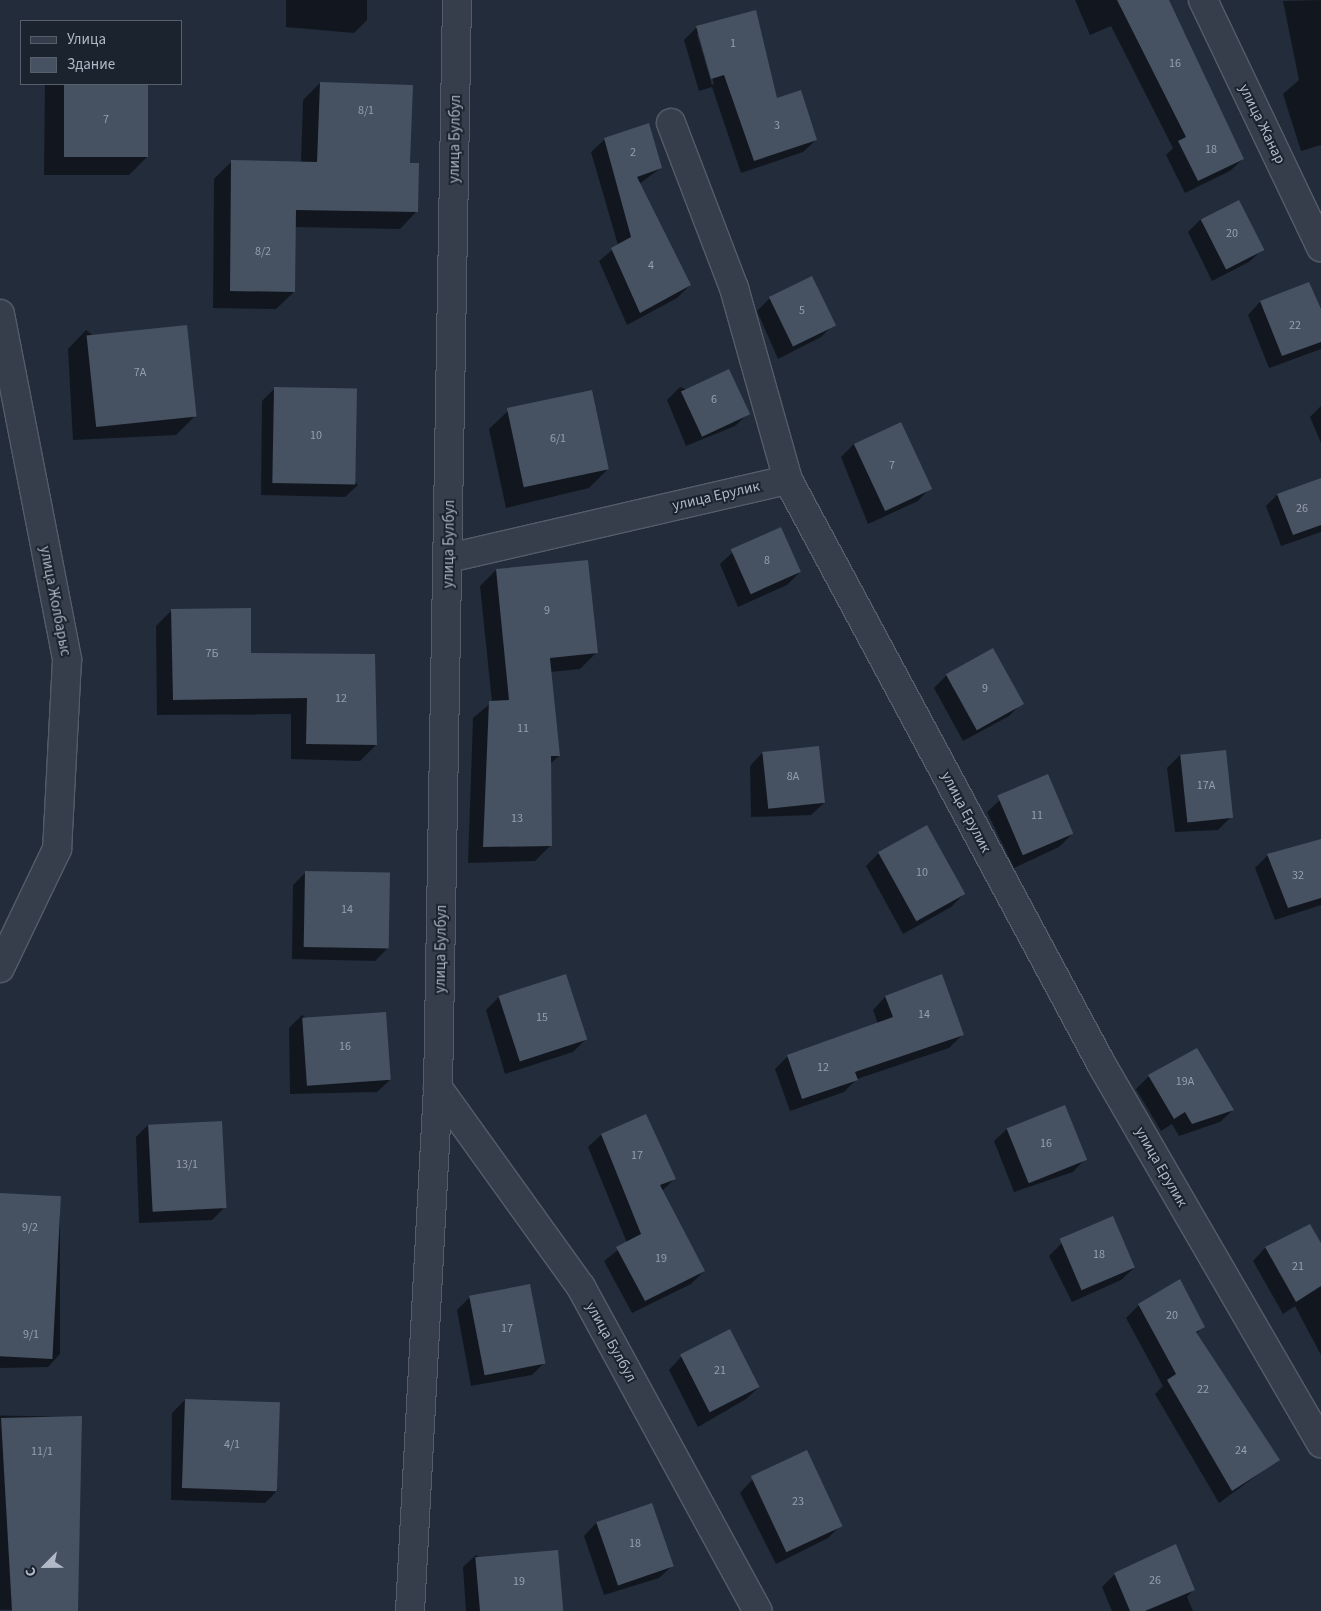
<!DOCTYPE html>
<meta charset="utf-8">
<style>
body{margin:0}
#map{position:relative;width:1321px;height:1611px;overflow:hidden;background:#222c3b;font-family:"Source Sans 3",sans-serif}
div>[style]{position:absolute}
.shadow>*{inset:0;background:#0007;transform-origin:0 0}
.building>*{inset:0;background:#465162;transform-origin:0 0}
.roads{filter:drop-shadow(1px 0 #545c69) drop-shadow(-1px 0 #545c69) drop-shadow(0 1px #545c69) drop-shadow(0 -1px #545c69)}
.minor>*{height:28px;margin:-14px;padding:0 14px;transform-origin:14px;border-radius:14px;background:#363e4b}
span{translate:-50% -50%;white-space:nowrap;text-align:center;line-height:1.15;-webkit-text-stroke:4px #1b232f;paint-order:stroke}
.number-label{font-size:12px;color:#969fae}
.number-label span{-webkit-text-stroke-width:0}
.street-label{font-size:15px;color:#b1b9c7}
.legend{position:absolute;left:20px;top:20px;width:162px;height:65px;box-sizing:border-box;background:#1b232f;border:1px solid #575f6c;margin:0;padding:6px 9px;list-style:none;font-size:15px;color:#b1b9c7}
.legend li{display:flex;align-items:center;gap:10px;height:25px}
.legend b{width:25px;border:1px solid #575f6c}
.north{position:absolute;left:20px;top:1541px;width:50px;height:50px;-webkit-text-stroke:4px #1b232f;paint-order:stroke;rotate:247deg;font-size:14px;font-weight:700;line-height:20px;text-align:center;color:#b1b9c7}
.north::after{content:'';display:block;margin:auto;width:18px;height:22px;background:#b1b9c7;clip-path:polygon(50% 0,100% 100%,50% 72%,0 100%)}
</style>
<div id="map">
<div class="shadow">
<div style="clip-path:polygon(286px 0,367px 0,367px 20px,354px 33px,286px 27px)"></div>
<div style="clip-path:polygon(1075px 0,1156px 0,1172px 38px,1184px 32px,1243px 159px,1230px 171px,1185px 193px,1166px 155px,1173px 148px,1111px 26px,1090px 35px)"></div>
<div style="clip-path:polygon(1321px 0,1321px 145px,1301px 151px,1283px 94px,1299px 80px,1283px 1px)"></div>
<div style="clip-path:polygon(evenodd,697px 27px,816px 140px,803px 152px,741px 173px,712px 87px,699px 91px,684px 40px,697px 27px,697px 34px,700px 34px,714px 84px,712px 85px,697px 34px)"></div>
<div style="clip-path:polygon(320px 83px,409px 164px,417px 211px,400px 229px,294px 227px,294px 292px,276px 309px,213px 308px,214px 179px,231px 162px,301px 163px,303px 100px)"></div>
<div style="clip-path:polygon(45px 84px,147px 84px,148px 156px,129px 175px,44px 175px)"></div>
<div style="clip-path:polygon(648px 124px,661px 168px,639px 184px,690px 285px,677px 298px,627px 325px,599px 261px,618px 245px,591px 152px,604px 140px)"></div>
<div style="clip-path:polygon(1201px 219px,1262px 250px,1249px 262px,1212px 281px,1188px 232px)"></div>
<div style="clip-path:polygon(1308px 283px,1321px 313px,1321px 349px,1269px 368px,1248px 315px,1260px 302px)"></div>
<div style="clip-path:polygon(770px 298px,834px 324px,821px 337px,778px 359px,757px 311px)"></div>
<div style="clip-path:polygon(86px 330px,195px 416px,176px 435px,73px 440px,68px 349px)"></div>
<div style="clip-path:polygon(680px 387px,748px 414px,735px 426px,686px 446px,667px 400px)"></div>
<div style="clip-path:polygon(274px 389px,358px 485px,345px 497px,261px 495px,262px 401px)"></div>
<div style="clip-path:polygon(1321px 406px,1321px 443px,1310px 417px)"></div>
<div style="clip-path:polygon(508px 411px,608px 469px,589px 488px,506px 508px,489px 429px)"></div>
<div style="clip-path:polygon(854px 444px,930px 488px,918px 501px,868px 524px,841px 457px)"></div>
<div style="clip-path:polygon(1321px 479px,1321px 532px,1281px 546px,1266px 506px,1277px 495px)"></div>
<div style="clip-path:polygon(733px 552px,800px 572px,787px 585px,738px 607px,720px 564px)"></div>
<div style="clip-path:polygon(496px 570px,596px 653px,580px 669px,550px 672px,559px 756px,550px 764px,551px 845px,535px 861px,468px 863px,473px 718px,492px 702px,480px 586px)"></div>
<div style="clip-path:polygon(172px 610px,250px 654px,376px 745px,360px 761px,291px 759px,291px 714px,157px 715px,156px 626px)"></div>
<div style="clip-path:polygon(947px 675px,1022px 703px,1009px 716px,963px 741px,934px 688px)"></div>
<div style="clip-path:polygon(762px 753px,824px 803px,811px 815px,751px 817px,750px 766px)"></div>
<div style="clip-path:polygon(1180px 755px,1231px 817px,1218px 830px,1175px 832px,1167px 768px)"></div>
<div style="clip-path:polygon(1000px 800px,1072px 834px,1059px 847px,1014px 868px,987px 812px)"></div>
<div style="clip-path:polygon(927px 827px,964px 894px,951px 907px,903px 934px,866px 866px,878px 854px)"></div>
<div style="clip-path:polygon(1321px 840px,1321px 905px,1275px 920px,1255px 868px,1268px 855px)"></div>
<div style="clip-path:polygon(306px 872px,388px 948px,375px 961px,292px 959px,293px 885px)"></div>
<div style="clip-path:polygon(499px 997px,586px 1039px,573px 1052px,505px 1074px,486px 1010px)"></div>
<div style="clip-path:polygon(885px 997px,962px 1035px,949px 1048px,857px 1079px,844px 1092px,790px 1111px,775px 1069px,788px 1056px,878px 1024px,873px 1010px)"></div>
<div style="clip-path:polygon(302px 1015px,390px 1080px,377px 1092px,290px 1094px,289px 1028px)"></div>
<div style="clip-path:polygon(1149px 1076px,1233px 1110px,1220px 1122px,1179px 1136px,1172px 1124px,1161px 1131px,1136px 1089px)"></div>
<div style="clip-path:polygon(148px 1125px,225px 1207px,212px 1220px,139px 1223px,136px 1137px)"></div>
<div style="clip-path:polygon(1007px 1129px,1085px 1159px,1073px 1172px,1014px 1192px,994px 1141px)"></div>
<div style="clip-path:polygon(601px 1135px,674px 1179px,662px 1191px,704px 1271px,691px 1284px,632px 1313px,604px 1261px,627px 1243px,588px 1147px)"></div>
<div style="clip-path:polygon(0 1194px,60px 1197px,60px 1354px,48px 1367px,0 1368px)"></div>
<div style="clip-path:polygon(1309px 1226px,1321px 1245px,1321px 1355px,1295px 1306px,1283px 1314px,1253px 1261px,1265px 1248px)"></div>
<div style="clip-path:polygon(1062px 1243px,1134px 1268px,1121px 1280px,1072px 1302px,1049px 1256px)"></div>
<div style="clip-path:polygon(470px 1297px,545px 1362px,532px 1375px,471px 1386px,457px 1310px)"></div>
<div style="clip-path:polygon(1139px 1305px,1203px 1327px,1196px 1334px,1279px 1459px,1219px 1503px,1155px 1394px,1163px 1386px,1126px 1318px)"></div>
<div style="clip-path:polygon(729px 1331px,759px 1387px,746px 1399px,698px 1427px,669px 1370px,681px 1357px)"></div>
<div style="clip-path:polygon(185px 1400px,278px 1490px,265px 1503px,171px 1500px,172px 1413px)"></div>
<div style="left:81px;top:1417px;width:194px;height:81px;rotate:91deg"></div>
<div style="clip-path:polygon(806px 1452px,841px 1525px,828px 1538px,776px 1564px,740px 1493px,752px 1480px)"></div>
<div style="clip-path:polygon(596px 1523px,672px 1566px,659px 1578px,604px 1595px,584px 1536px)"></div>
<div style="clip-path:polygon(476px 1555px,562px 1611px,466px 1611px,463px 1567px)"></div>
<div style="clip-path:polygon(1115px 1574px,1194px 1589px,1187px 1597px,1193px 1611px,1112px 1611px,1102px 1587px)"></div>
</div>
<div class="building">
<div style="clip-path:polygon(1117px 0,1169px 0,1244px 159px,1198px 181px,1178px 141px,1186px 137px)"></div>
<div style="clip-path:polygon(756px 10px,777px 98px,801px 90px,817px 140px,754px 161px,724px 75px,711px 79px,696px 26px)"></div>
<div style="clip-path:polygon(320px 82px,413px 85px,410px 163px,419px 163px,418px 212px,296px 210px,295px 292px,230px 291px,231px 160px,317px 162px)"></div>
<div style="left:64px;top:84px;width:84px;height:73px"></div>
<div style="clip-path:polygon(649px 123px,662px 168px,637px 177px,691px 285px,640px 313px,611px 248px,631px 237px,604px 138px)"></div>
<div style="left:1239px;top:200px;width:56px;height:43px;rotate:63deg"></div>
<div style="left:812px;top:276px;width:55px;height:48px;rotate:64deg"></div>
<div style="clip-path:polygon(1309px 282px,1321px 309px,1321px 342px,1282px 356px,1260px 301px)"></div>
<div style="left:187px;top:325px;width:92px;height:101px;rotate:84deg"></div>
<div style="left:729px;top:369px;width:50px;height:53px;rotate:65deg"></div>
<div style="left:274px;top:387px;width:83px;height:96px;rotate:1deg"></div>
<div style="left:592px;top:390px;width:81px;height:87px;rotate:78deg"></div>
<div style="left:901px;top:422px;width:74px;height:52px;rotate:65deg"></div>
<div style="clip-path:polygon(1321px 478px,1321px 525px,1293px 535px,1277px 494px)"></div>
<div style="left:781px;top:527px;width:49px;height:55px;rotate:66deg"></div>
<div style="clip-path:polygon(588px 560px,598px 653px,550px 658px,560px 756px,551px 756px,552px 846px,483px 847px,489px 701px,509px 700px,496px 569px)"></div>
<div style="clip-path:polygon(251px 608px,251px 653px,375px 654px,377px 745px,306px 744px,307px 698px,173px 700px,171px 609px)"></div>
<div style="left:993px;top:648px;width:64px;height:54px;rotate:61deg"></div>
<div style="left:819px;top:746px;width:57px;height:57px;rotate:84deg"></div>
<div style="left:1226px;top:750px;width:68px;height:46px;rotate:84deg"></div>
<div style="left:1048px;top:774px;width:65px;height:55px;rotate:67deg"></div>
<div style="left:927px;top:825px;width:79px;height:56px;rotate:61deg"></div>
<div style="clip-path:polygon(1321px 839px,1321px 898px,1288px 908px,1267px 854px)"></div>
<div style="left:305px;top:871px;width:85px;height:76px;rotate:1deg"></div>
<div style="left:566px;top:974px;width:69px;height:71px;rotate:72deg"></div>
<div style="clip-path:polygon(942px 974px,964px 1035px,855px 1072px,858px 1080px,802px 1099px,787px 1055px,893px 1017px,885px 996px)"></div>
<div style="left:386px;top:1012px;width:68px;height:84px;rotate:86deg"></div>
<div style="clip-path:polygon(1197px 1048px,1234px 1110px,1192px 1124px,1185px 1112px,1174px 1119px,1148px 1075px)"></div>
<div style="left:1065px;top:1105px;width:59px;height:63px;rotate:68deg"></div>
<div style="clip-path:polygon(646px 1114px,676px 1179px,660px 1185px,705px 1271px,645px 1301px,616px 1247px,641px 1234px,601px 1134px)"></div>
<div style="left:222px;top:1121px;width:87px;height:74px;rotate:87deg"></div>
<div style="left:0;top:1193px;width:61px;height:163px;rotate:3deg"></div>
<div style="left:1113px;top:1216px;width:56px;height:58px;rotate:67deg"></div>
<div style="clip-path:polygon(1310px 1224px,1321px 1243px,1321px 1286px,1296px 1302px,1265px 1247px)"></div>
<div style="clip-path:polygon(1180px 1279px,1205px 1327px,1196px 1332px,1280px 1460px,1232px 1491px,1167px 1380px,1176px 1374px,1138px 1304px)"></div>
<div style="left:530px;top:1284px;width:81px;height:62px;rotate:79deg"></div>
<div style="left:730px;top:1329px;width:65px;height:56px;rotate:63deg"></div>
<div style="left:185px;top:1399px;width:95px;height:89px;rotate:2deg"></div>
<div style="clip-path:polygon(82px 1416px,78px 1611px,12px 1611px,1px 1418px)"></div>
<div style="left:807px;top:1450px;width:84px;height:62px;rotate:65deg"></div>
<div style="left:652px;top:1503px;width:67px;height:59px;rotate:71deg"></div>
<div style="clip-path:polygon(1176px 1544px,1195px 1590px,1145px 1611px,1130px 1611px,1114px 1573px)"></div>
<div style="left:558px;top:1550px;width:61px;height:83px;rotate:85deg"></div>
</div>
<div class="roads">
<div class="minor">
<div style="left:1203px;top:0;width:274px;rotate:64.5deg"></div>
<div style="left:671px;top:123px;width:177px;rotate:69.1deg"></div>
<div style="left:734px;top:288px;width:199px;rotate:74.3deg"></div>
<div style="left:0;top:314px;width:352px;rotate:79deg"></div>
<div style="left:67px;top:660px;width:189px;rotate:93deg"></div>
<div style="left:57px;top:849px;width:132px;rotate:115.6deg"></div>
<div style="left:449px;top:558px;width:348px;rotate:-13deg"></div>
<div style="left:788px;top:480px;width:666px;rotate:61.78deg"></div>
<div style="left:1103px;top:1067px;width:435px;rotate:59.9deg"></div>
<div style="left:438px;top:1088px;width:245px;rotate:54.3deg"></div>
<div style="left:581px;top:1287px;width:369px;rotate:61.4deg"></div>
<div style="left:410px;top:1611px;width:524px;rotate:-86.94deg"></div>
<div style="left:438px;top:1088px;width:1088px;rotate:-89deg"></div>
</div>
</div>
<div class="number-label">
<span style="left:733px;top:44px">1</span>
<span style="left:1175px;top:64px">16</span>
<span style="left:366px;top:111px">8/1</span>
<span style="left:106px;top:120px">7</span>
<span style="left:777px;top:126px">3</span>
<span style="left:1211px;top:150px">18</span>
<span style="left:633px;top:153px">2</span>
<span style="left:1232px;top:234px">20</span>
<span style="left:263px;top:252px">8/2</span>
<span style="left:651px;top:266px">4</span>
<span style="left:802px;top:311px">5</span>
<span style="left:1295px;top:326px">22</span>
<span style="left:140px;top:373px">7А</span>
<span style="left:714px;top:400px">6</span>
<span style="left:316px;top:436px">10</span>
<span style="left:558px;top:439px">6/1</span>
<span style="left:892px;top:466px">7</span>
<span style="left:1302px;top:509px">26</span>
<span style="left:767px;top:561px">8</span>
<span style="left:547px;top:611px">9</span>
<span style="left:212px;top:654px">7Б</span>
<span style="left:985px;top:689px">9</span>
<span style="left:341px;top:699px">12</span>
<span style="left:523px;top:729px">11</span>
<span style="left:793px;top:777px">8А</span>
<span style="left:1206px;top:786px">17А</span>
<span style="left:1037px;top:816px">11</span>
<span style="left:517px;top:819px">13</span>
<span style="left:922px;top:873px">10</span>
<span style="left:1298px;top:876px">32</span>
<span style="left:347px;top:910px">14</span>
<span style="left:924px;top:1015px">14</span>
<span style="left:542px;top:1018px">15</span>
<span style="left:345px;top:1047px">16</span>
<span style="left:823px;top:1068px">12</span>
<span style="left:1185px;top:1082px">19А</span>
<span style="left:1046px;top:1144px">16</span>
<span style="left:637px;top:1156px">17</span>
<span style="left:187px;top:1165px">13/1</span>
<span style="left:30px;top:1228px">9/2</span>
<span style="left:1099px;top:1255px">18</span>
<span style="left:661px;top:1259px">19</span>
<span style="left:1298px;top:1267px">21</span>
<span style="left:1172px;top:1316px">20</span>
<span style="left:507px;top:1329px">17</span>
<span style="left:31px;top:1335px">9/1</span>
<span style="left:720px;top:1371px">21</span>
<span style="left:1203px;top:1390px">22</span>
<span style="left:232px;top:1445px">4/1</span>
<span style="left:1241px;top:1451px">24</span>
<span style="left:42px;top:1452px">11/1</span>
<span style="left:798px;top:1502px">23</span>
<span style="left:635px;top:1544px">18</span>
<span style="left:1155px;top:1581px">26</span>
<span style="left:519px;top:1582px">19</span>
</div>
<div class="street-label">
<span style="left:1262px;top:124px;rotate:64deg">улица Жанар</span>
<span style="left:455px;top:139px;rotate:-89deg">улица Булбул</span>
<span style="left:716px;top:496px;rotate:-13deg">улица Ерулик</span>
<span style="left:449px;top:544px;rotate:-89deg">улица Булбул</span>
<span style="left:55px;top:601px;rotate:79deg">улица Жолбарыс</span>
<span style="left:966px;top:812px;rotate:62deg">улица Ерулик</span>
<span style="left:441px;top:949px;rotate:-89deg">улица Булбул</span>
<span style="left:1161px;top:1167px;rotate:60deg">улица Ерулик</span>
<span style="left:611px;top:1342px;rotate:61deg">улица Булбул</span>
</div>
<ul class="legend">
<li><b style="height:6px;background:#363e4b"></b>Улица</li>
<li><b style="height:14px;background:#465162"></b>Здание</li>
</ul>
<div class="north">С</div>
</div>
